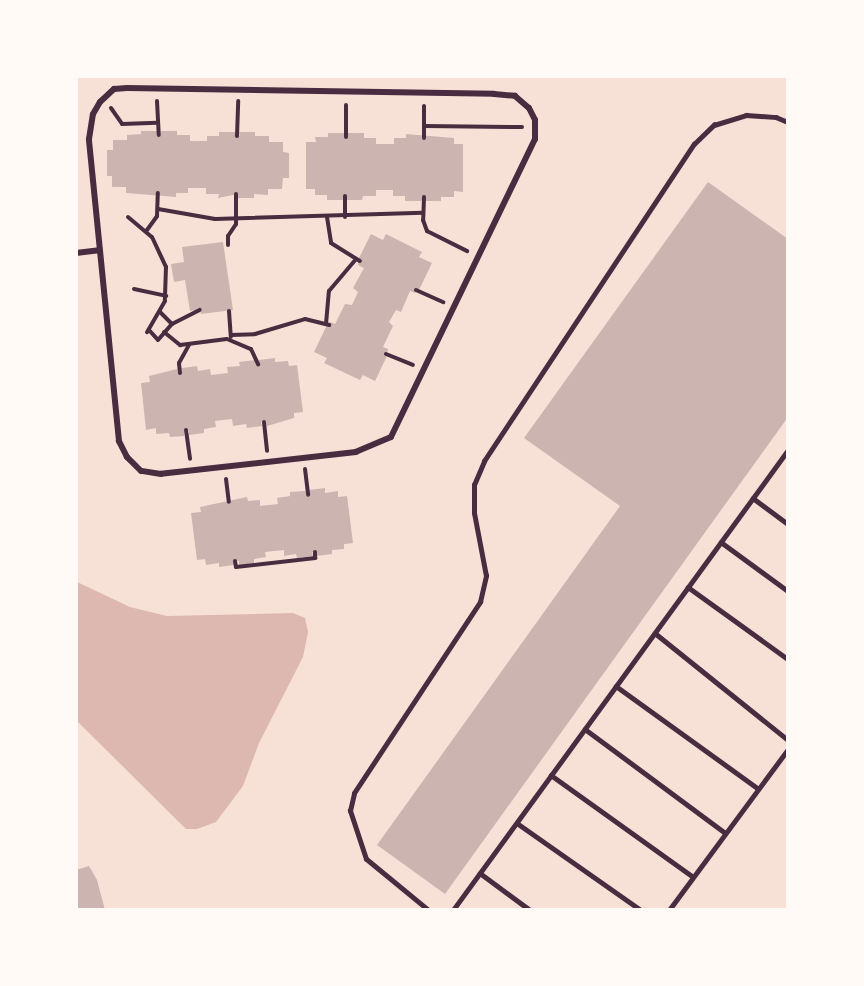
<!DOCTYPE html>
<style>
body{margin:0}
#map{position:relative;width:864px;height:986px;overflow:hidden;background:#f7e1d7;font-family:"IBM Plex Serif",serif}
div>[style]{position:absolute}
.water>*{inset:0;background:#dcb8b0}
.building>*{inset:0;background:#ccb4b1}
.path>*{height:4px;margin:-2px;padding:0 2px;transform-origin:2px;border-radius:2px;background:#4a2c40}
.service>*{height:4.5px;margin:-2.25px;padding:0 2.25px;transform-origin:2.25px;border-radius:2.25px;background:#4a2c40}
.minor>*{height:6px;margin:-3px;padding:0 3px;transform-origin:3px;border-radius:3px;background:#4a2c40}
span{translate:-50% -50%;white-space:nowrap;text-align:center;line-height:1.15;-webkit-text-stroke:6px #fffaf5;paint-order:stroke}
.frame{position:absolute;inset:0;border:78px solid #fffaf5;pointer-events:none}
</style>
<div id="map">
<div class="water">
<div style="clip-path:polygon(77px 582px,130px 607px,167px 616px,293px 613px,305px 618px,308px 632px,303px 657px,259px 743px,243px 786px,216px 822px,197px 829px,186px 829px,77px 721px)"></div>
</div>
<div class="building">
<div style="clip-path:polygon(141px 131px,157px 131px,161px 135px,161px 131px,177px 131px,177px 135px,190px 135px,190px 141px,207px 141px,207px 136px,219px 136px,219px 132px,235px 132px,240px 136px,239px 132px,255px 132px,255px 136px,269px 136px,269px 142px,283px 142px,283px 152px,289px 153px,289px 178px,283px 178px,282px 189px,268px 189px,268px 195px,254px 194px,254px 198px,238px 198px,238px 194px,218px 198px,219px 194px,206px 194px,206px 188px,188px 188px,188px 193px,176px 193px,176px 197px,126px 193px,126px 187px,112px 187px,112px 176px,107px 176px,107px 150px,113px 150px,113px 140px,127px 140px,127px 135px,141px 134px)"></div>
<div style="clip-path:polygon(328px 133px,344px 133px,344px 137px,348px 133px,364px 133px,364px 138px,376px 138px,376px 144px,394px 144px,394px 138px,406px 138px,406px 134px,454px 138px,454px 144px,463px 144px,463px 192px,454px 191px,454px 197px,441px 197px,441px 201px,426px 201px,425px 196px,421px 201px,405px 201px,405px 196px,393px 196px,393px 190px,376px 190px,376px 196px,363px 196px,362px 200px,347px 200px,347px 196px,343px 195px,343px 200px,327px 200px,327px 195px,315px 195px,315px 189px,306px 189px,306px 142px,316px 142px,315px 137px,328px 137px)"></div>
<div style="clip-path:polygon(708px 182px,788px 239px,788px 417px,445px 894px,377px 845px,620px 506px,524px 438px)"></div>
<div style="clip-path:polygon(371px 234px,383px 240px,386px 234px,422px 252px,419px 257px,432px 263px,420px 288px,415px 293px,410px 291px,401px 312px,396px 310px,389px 322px,393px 326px,383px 347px,388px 349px,386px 358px,375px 381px,363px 375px,360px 380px,324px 363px,327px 358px,314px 352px,326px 327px,330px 322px,335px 324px,345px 304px,352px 305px,358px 292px,353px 288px,364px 268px,358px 265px,359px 258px)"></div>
<div style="clip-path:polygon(223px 242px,233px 310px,201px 314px,200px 310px,190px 311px,185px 280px,174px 282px,171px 264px,184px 262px,182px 247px)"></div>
<div style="clip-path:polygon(275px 358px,275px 362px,288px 361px,289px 366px,297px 365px,303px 412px,294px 413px,294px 418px,267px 426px,266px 421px,261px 422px,262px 426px,247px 428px,246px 424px,233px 426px,232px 419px,215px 421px,216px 427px,204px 429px,204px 433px,189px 435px,189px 430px,184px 431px,184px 436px,170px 437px,169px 433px,156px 434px,156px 428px,146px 430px,141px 383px,150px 382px,149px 376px,177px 369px,178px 373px,182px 373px,182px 368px,197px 366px,198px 371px,210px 369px,211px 375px,228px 373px,227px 367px,240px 366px,239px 362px,255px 360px,256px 364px,259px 360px)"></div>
<div style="clip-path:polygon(325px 488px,325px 493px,338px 491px,338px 497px,347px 496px,353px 543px,344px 544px,344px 549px,332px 550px,332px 554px,317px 556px,317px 552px,312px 552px,313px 556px,297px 558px,296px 554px,284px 556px,284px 550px,265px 552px,266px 557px,254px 559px,254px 563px,239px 565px,239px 561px,234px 561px,234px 565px,219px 567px,219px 563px,206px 565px,205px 559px,197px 560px,191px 513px,201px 512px,200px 507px,247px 497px,248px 501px,260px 500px,260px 506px,278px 504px,277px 498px,290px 496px,290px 492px,305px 491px,308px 495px,309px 490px)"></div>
<div style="clip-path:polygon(89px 866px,97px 880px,105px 910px,76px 910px,76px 870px)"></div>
</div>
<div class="path">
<div style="left:157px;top:101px;width:34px;rotate:87deg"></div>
<div style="left:111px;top:108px;width:19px;rotate:55deg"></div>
<div style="left:122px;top:124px;width:35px;rotate:-2deg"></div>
<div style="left:424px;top:126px;width:98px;rotate:0.6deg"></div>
<div style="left:237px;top:136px;width:35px;rotate:-88deg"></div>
<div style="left:346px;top:137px;width:32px;rotate:-90deg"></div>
<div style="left:424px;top:138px;width:32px;rotate:-90deg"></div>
<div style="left:424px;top:197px;width:23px;rotate:92deg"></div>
<div style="left:423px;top:220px;width:12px;rotate:70deg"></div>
<div style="left:427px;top:231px;width:45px;rotate:26.6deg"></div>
<div style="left:158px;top:209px;width:58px;rotate:10deg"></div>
<div style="left:215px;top:219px;width:208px;rotate:-1.7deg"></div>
<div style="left:128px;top:217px;width:31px;rotate:40deg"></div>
<div style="left:152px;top:237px;width:33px;rotate:65deg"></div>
<div style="left:166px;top:267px;width:34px;rotate:92deg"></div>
<div style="left:165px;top:301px;width:36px;rotate:120deg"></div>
<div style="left:327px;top:217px;width:26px;rotate:81deg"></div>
<div style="left:331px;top:243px;width:34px;rotate:32deg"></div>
<div style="left:345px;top:217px;width:21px;rotate:-90deg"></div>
<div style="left:147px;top:230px;width:17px;rotate:-54deg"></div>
<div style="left:157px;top:216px;width:23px;rotate:-88deg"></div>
<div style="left:228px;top:245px;width:9px;rotate:-90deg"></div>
<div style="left:228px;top:236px;width:14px;rotate:-56deg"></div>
<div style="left:236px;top:224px;width:30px;rotate:-90deg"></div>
<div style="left:134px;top:289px;width:33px;rotate:12deg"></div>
<div style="left:416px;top:290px;width:30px;rotate:24deg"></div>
<div style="left:229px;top:311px;width:26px;rotate:86deg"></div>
<div style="left:172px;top:324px;width:31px;rotate:-27deg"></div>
<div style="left:326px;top:324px;width:33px;rotate:-85deg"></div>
<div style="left:329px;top:291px;width:42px;rotate:-49.8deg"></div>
<div style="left:149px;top:330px;width:13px;rotate:48deg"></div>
<div style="left:158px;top:340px;width:21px;rotate:-49deg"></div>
<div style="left:172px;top:324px;width:17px;rotate:-135deg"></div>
<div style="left:164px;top:332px;width:21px;rotate:39deg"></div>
<div style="left:180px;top:345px;width:47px;rotate:-7.3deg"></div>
<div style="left:227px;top:339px;width:26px;rotate:23deg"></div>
<div style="left:251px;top:349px;width:17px;rotate:65deg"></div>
<div style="left:231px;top:335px;width:24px;rotate:-2deg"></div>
<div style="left:255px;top:334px;width:52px;rotate:-16.7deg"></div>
<div style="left:305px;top:319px;width:25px;rotate:14deg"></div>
<div style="left:386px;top:354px;width:29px;rotate:22deg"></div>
<div style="left:180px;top:373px;width:10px;rotate:-96deg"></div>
<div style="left:179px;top:363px;width:21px;rotate:-61deg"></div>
<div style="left:264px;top:422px;width:29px;rotate:84deg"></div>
<div style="left:186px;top:430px;width:29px;rotate:82deg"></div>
<div style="left:305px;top:469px;width:26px;rotate:83deg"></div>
<div style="left:226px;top:479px;width:23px;rotate:83deg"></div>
<div style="left:235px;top:561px;width:6px;rotate:81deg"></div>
<div style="left:236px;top:567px;width:80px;rotate:-6.5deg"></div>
<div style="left:315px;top:558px;width:6px;rotate:-90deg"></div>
</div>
<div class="service">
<div style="left:753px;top:498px;width:44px;rotate:36.6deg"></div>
<div style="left:721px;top:542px;width:83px;rotate:36.2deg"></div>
<div style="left:688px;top:587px;width:123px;rotate:35.8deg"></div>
<div style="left:655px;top:633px;width:171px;rotate:38.8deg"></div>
<div style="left:616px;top:686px;width:173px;rotate:35.8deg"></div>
<div style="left:585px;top:729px;width:173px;rotate:36.5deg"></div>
<div style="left:551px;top:775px;width:173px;rotate:35.6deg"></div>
<div style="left:517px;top:823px;width:151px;rotate:35.1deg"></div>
<div style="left:480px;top:873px;width:62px;rotate:36.5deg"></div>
<div style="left:428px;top:910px;width:80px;rotate:-140.6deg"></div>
<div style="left:366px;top:859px;width:51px;rotate:-108.4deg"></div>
<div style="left:350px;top:811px;width:18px;rotate:-77deg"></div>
<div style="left:354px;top:793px;width:229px;rotate:-56.6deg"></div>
<div style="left:480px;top:602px;width:27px;rotate:-77deg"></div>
<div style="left:486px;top:576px;width:64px;rotate:-100.8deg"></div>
<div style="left:474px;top:513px;width:28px;rotate:-90deg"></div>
<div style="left:474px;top:485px;width:26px;rotate:-67deg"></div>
<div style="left:484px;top:461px;width:380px;rotate:-56.5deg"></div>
<div style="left:694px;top:144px;width:28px;rotate:-44deg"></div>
<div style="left:714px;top:125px;width:34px;rotate:-17deg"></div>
<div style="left:746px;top:115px;width:30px;rotate:4deg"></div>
<div style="left:776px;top:117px;width:13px;rotate:23deg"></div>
<div style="left:453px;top:910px;width:569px;rotate:-53.94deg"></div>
<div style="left:669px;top:910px;width:200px;rotate:-53.5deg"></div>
</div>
<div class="minor">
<div style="left:127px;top:88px;width:367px;rotate:0.9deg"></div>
<div style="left:494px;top:94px;width:21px;rotate:5deg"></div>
<div style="left:515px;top:96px;width:18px;rotate:41deg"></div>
<div style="left:529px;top:108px;width:13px;rotate:63deg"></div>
<div style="left:535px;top:120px;width:19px;rotate:90deg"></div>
<div style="left:535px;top:139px;width:331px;rotate:115.8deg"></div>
<div style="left:391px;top:437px;width:38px;rotate:157deg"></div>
<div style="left:356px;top:452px;width:196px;rotate:173.6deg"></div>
<div style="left:161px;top:474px;width:20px;rotate:-171deg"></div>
<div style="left:141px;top:471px;width:20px;rotate:-135deg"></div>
<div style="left:127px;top:457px;width:18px;rotate:-117deg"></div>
<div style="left:119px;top:441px;width:303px;rotate:-95.7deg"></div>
<div style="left:89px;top:139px;width:25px;rotate:-81deg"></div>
<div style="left:93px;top:114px;width:14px;rotate:-60deg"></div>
<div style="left:100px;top:102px;width:19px;rotate:-43deg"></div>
<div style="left:114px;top:89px;width:13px;rotate:-4deg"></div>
<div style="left:76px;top:253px;width:23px;rotate:-7deg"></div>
</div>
<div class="frame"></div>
</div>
